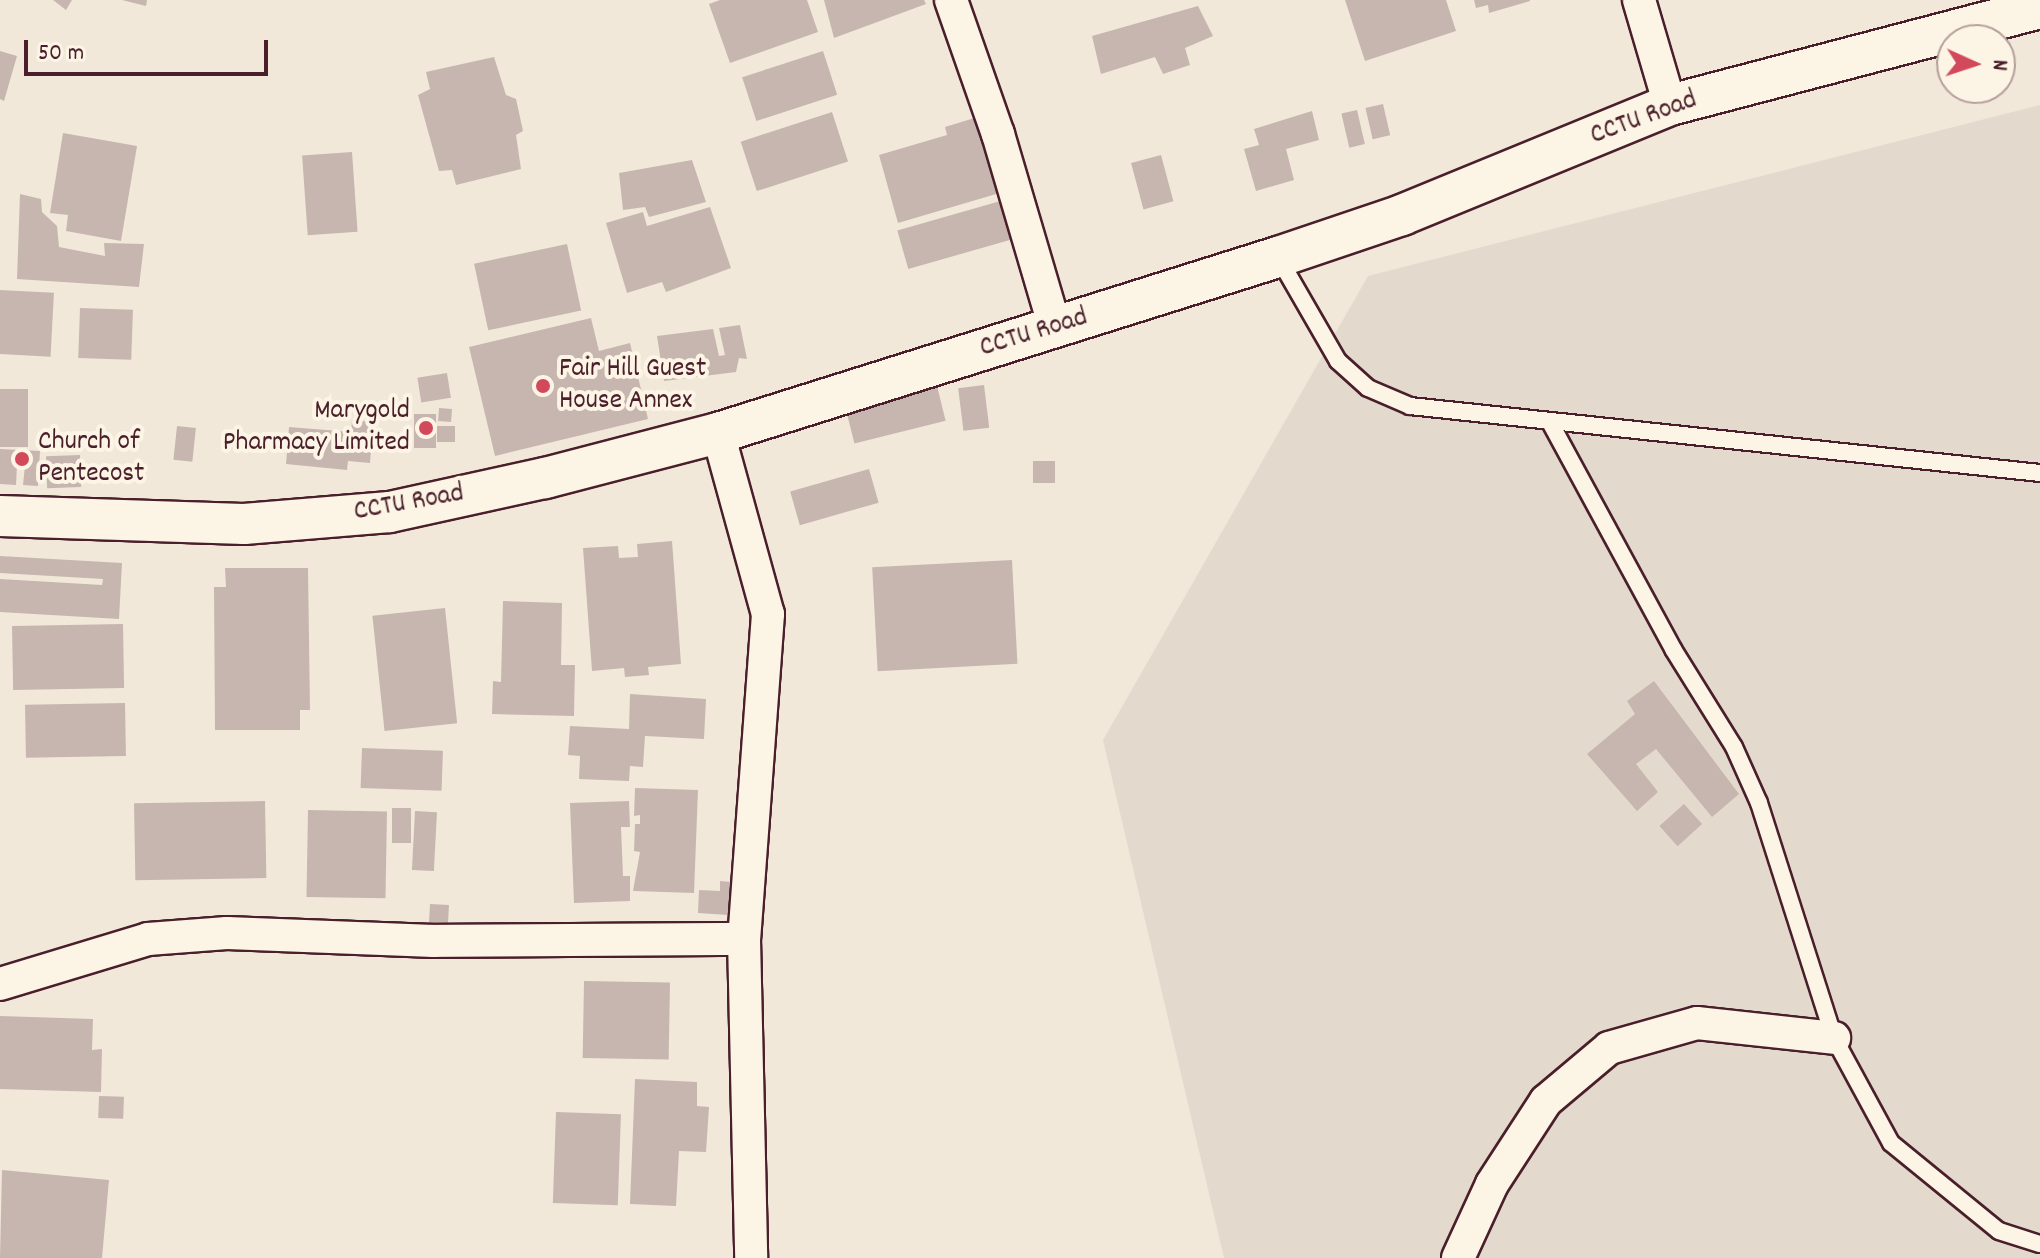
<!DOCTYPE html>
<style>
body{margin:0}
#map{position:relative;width:2040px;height:1258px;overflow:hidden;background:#f1e8da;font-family:Dekko,sans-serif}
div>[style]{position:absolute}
.built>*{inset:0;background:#e4d9cd}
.building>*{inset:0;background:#c7b6af;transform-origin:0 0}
.roads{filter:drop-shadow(2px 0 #4a1f2b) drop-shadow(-2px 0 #4a1f2b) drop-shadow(0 2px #4a1f2b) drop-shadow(0 -2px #4a1f2b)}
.service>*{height:16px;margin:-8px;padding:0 8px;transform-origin:8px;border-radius:8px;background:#fcf5e5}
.minor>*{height:32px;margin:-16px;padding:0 16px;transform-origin:16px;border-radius:16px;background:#fcf5e5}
.tertiary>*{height:40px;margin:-20px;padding:0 20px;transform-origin:20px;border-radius:20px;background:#fcf5e5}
.dots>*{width:22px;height:22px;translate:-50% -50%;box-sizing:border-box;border:4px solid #fcf5e5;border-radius:50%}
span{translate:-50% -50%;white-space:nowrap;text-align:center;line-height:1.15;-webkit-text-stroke:8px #fcf5e5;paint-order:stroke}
.street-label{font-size:28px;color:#4a1f2b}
.poi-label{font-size:28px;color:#4a1f2b}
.left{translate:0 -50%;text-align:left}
.right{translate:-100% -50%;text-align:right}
.north{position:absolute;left:1936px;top:24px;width:80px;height:80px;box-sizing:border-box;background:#fcf5e5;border:2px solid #b59f9b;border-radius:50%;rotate:93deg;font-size:22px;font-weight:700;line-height:32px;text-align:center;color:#4a1f2b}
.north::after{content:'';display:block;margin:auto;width:28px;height:36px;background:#d1495b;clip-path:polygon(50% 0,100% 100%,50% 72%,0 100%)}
.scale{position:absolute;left:24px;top:40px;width:244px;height:36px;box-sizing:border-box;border:4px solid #4a1f2b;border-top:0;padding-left:10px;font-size:24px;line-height:28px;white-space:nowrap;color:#4a1f2b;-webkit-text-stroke:6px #fcf5e5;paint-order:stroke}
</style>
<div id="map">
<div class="built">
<div style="clip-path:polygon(2040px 105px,2040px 1258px,1224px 1258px,1103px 740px,1368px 276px)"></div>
</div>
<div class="building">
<div style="clip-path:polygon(53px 0,72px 0,66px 10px)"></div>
<div style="clip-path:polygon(122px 0,147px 0,146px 6px)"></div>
<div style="clip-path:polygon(720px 0,807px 0,818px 32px,730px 63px,709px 4px)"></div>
<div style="clip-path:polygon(824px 0,924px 0,926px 4px,834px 38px)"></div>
<div style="clip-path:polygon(1345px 0,1446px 0,1456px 31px,1365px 61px)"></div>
<div style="clip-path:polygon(1474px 0,1530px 0,1530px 1px,1489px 13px,1488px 5px,1476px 8px)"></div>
<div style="clip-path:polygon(1198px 6px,1213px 36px,1185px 48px,1190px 65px,1163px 74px,1155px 57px,1101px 74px,1092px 36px)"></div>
<div style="clip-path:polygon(0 51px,17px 56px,4px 101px,0 99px)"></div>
<div style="left:823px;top:51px;width:46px;height:85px;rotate:72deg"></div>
<div style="clip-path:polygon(494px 57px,506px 95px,516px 99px,523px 131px,516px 135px,521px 169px,456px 185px,452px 170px,439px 171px,418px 95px,430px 89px,426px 72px)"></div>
<div style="left:1383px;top:104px;width:32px;height:18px;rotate:77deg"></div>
<div style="left:1357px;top:110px;width:35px;height:16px;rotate:77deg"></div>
<div style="clip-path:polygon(1312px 111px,1319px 140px,1286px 149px,1294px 180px,1256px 191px,1244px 149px,1259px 145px,1254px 129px)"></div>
<div style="left:832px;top:112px;width:52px;height:96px;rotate:72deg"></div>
<div style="clip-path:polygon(981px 116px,1003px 192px,898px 223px,879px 155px,947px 135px,945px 127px)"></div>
<div style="clip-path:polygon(63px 133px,137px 146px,121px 241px,66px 231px,68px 215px,50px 213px)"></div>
<div style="left:352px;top:152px;width:80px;height:50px;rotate:86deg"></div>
<div style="left:1161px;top:155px;width:48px;height:31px;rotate:75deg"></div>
<div style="clip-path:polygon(692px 160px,706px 202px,649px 217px,645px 207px,623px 210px,619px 173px)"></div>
<div style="clip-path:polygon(20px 194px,41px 199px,42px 212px,57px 226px,59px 247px,105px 256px,104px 243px,144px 244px,139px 287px,17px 279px)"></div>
<div style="left:1004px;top:200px;width:40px;height:111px;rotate:74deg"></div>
<div style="clip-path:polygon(710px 207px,731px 268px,666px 292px,662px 282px,627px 293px,606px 223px,643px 212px,647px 226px)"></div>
<div style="left:567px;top:244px;width:68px;height:95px;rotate:78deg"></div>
<div style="left:0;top:290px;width:54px;height:64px;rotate:3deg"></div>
<div style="left:80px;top:308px;width:53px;height:50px;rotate:2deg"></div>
<div style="clip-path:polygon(591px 318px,599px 351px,630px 343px,648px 419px,495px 456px,469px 347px)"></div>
<div style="clip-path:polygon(740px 325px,747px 359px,739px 358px,736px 372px,664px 381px,657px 336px,713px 329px,719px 356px,725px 355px,719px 328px)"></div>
<div style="left:447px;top:373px;width:25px;height:30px;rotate:81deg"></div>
<div style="left:935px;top:378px;width:44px;height:94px;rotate:76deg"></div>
<div style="left:984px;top:385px;width:43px;height:26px;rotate:83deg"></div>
<div style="left:0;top:389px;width:28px;height:58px"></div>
<div style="left:439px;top:408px;width:13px;height:13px;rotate:4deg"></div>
<div style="left:414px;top:414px;width:22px;height:34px"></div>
<div style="clip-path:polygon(352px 420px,373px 422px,370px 463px,348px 461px,347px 470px,286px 464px,289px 427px,351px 432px)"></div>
<div style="left:177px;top:426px;width:19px;height:34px;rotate:6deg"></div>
<div style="left:437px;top:426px;width:18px;height:16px"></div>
<div style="clip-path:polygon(0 449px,40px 451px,38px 486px,23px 485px,25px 465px,17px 465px,16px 485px,0 484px)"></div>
<div style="left:80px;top:455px;width:32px;height:34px;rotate:88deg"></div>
<div style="left:1055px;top:461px;width:22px;height:22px;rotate:90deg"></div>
<div style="left:869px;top:469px;width:35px;height:82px;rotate:74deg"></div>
<div style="clip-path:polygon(672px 541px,681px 664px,648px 667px,649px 675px,625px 677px,624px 668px,592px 671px,583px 548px,618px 546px,619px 558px,638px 557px,637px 544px)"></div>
<div style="clip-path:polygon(0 556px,122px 563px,119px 619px,0 612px,0 579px,102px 585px,103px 579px,0 573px)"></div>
<div style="left:1012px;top:560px;width:104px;height:140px;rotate:87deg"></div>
<div style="clip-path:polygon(225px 568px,308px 568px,310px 710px,300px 710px,300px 730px,215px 730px,214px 587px,226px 587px)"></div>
<div style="clip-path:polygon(503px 601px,562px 603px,561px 665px,575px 665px,574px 716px,492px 714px,493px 681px,501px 682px)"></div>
<div style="left:445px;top:608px;width:116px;height:73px;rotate:84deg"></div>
<div style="left:123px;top:624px;width:64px;height:111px;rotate:89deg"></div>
<div style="clip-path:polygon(1654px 681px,1739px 794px,1712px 817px,1656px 749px,1636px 764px,1658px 792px,1637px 811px,1587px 754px,1635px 714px,1627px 701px)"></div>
<div style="clip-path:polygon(630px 694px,706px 699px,704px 739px,645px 736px,643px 767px,630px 766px,629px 781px,579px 779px,580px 756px,568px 755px,570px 726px,629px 729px)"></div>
<div style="left:125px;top:703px;width:53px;height:100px;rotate:89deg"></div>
<div style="left:362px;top:748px;width:81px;height:40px;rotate:2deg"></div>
<div style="clip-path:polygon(635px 788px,698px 790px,694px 893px,633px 891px,640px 852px,634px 851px,635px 824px,640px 824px,640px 815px,634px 816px)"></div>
<div style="left:265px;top:801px;width:77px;height:131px;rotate:89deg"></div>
<div style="clip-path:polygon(629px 801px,630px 827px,621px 827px,623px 876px,630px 876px,630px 901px,574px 903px,570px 803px)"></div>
<div style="left:1684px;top:804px;width:27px;height:33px;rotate:48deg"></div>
<div style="left:392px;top:808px;width:19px;height:35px"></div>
<div style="left:308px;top:810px;width:79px;height:87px;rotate:1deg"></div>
<div style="left:415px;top:811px;width:22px;height:59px;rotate:3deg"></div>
<div style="clip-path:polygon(720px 881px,731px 882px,729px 915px,698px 913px,699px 890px,720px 891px)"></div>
<div style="left:430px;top:904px;width:19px;height:24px;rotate:3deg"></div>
<div style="left:584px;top:981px;width:86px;height:77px;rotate:1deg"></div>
<div style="clip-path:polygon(0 1016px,93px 1019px,92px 1050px,102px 1049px,101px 1092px,0 1089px)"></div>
<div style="clip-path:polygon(635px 1079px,697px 1082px,697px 1106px,709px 1107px,706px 1152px,679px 1151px,676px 1206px,630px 1204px)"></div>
<div style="left:99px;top:1096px;width:25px;height:22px;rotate:2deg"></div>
<div style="left:556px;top:1112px;width:65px;height:91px;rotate:2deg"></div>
<div style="clip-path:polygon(2px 1170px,109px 1180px,102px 1258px,0 1258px)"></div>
</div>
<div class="roads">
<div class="service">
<div style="left:1278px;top:257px;width:120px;rotate:60deg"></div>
<div style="left:1338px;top:361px;width:40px;rotate:42deg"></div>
<div style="left:1368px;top:388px;width:46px;rotate:23.2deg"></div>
<div style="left:1410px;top:406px;width:634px;rotate:6.07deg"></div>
<div style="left:1551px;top:424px;width:256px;rotate:61.5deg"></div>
<div style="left:1673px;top:649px;width:115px;rotate:58.1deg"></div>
<div style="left:1734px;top:747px;width:61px;rotate:65.9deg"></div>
<div style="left:1759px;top:803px;width:247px;rotate:72.3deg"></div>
<div style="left:1834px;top:1038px;width:119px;rotate:61.5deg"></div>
<div style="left:1891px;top:1143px;width:139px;rotate:39.2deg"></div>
<div style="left:1999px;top:1231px;width:43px;rotate:17.6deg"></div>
</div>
<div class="minor">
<div style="left:951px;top:0;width:142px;rotate:70.7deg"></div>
<div style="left:998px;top:134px;width:202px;rotate:73.6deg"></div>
<div style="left:1639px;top:0;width:109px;rotate:73.6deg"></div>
<div style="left:718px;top:433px;width:188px;rotate:74.6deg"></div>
<div style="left:768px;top:614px;width:326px;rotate:94.2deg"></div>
<div style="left:744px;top:939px;width:319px;rotate:88.7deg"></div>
<div style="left:0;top:984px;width:155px;rotate:-16.9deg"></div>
<div style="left:148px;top:939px;width:79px;rotate:-4.3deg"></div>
<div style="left:227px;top:933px;width:207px;rotate:2.2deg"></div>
<div style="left:434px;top:941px;width:310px;rotate:-0.4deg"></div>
<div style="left:1458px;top:1258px;width:81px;rotate:-65.3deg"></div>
<div style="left:1492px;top:1184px;width:99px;rotate:-57deg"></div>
<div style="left:1546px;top:1101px;width:82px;rotate:-40.1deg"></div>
<div style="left:1609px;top:1048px;width:91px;rotate:-15.9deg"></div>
<div style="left:1697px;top:1023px;width:138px;rotate:6.2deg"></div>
</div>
<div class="tertiary">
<div style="left:0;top:516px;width:244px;rotate:1.9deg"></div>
<div style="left:244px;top:524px;width:146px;rotate:-4.7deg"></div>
<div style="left:390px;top:512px;width:159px;rotate:-12.4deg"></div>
<div style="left:545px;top:478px;width:179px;rotate:-14.6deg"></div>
<div style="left:718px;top:433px;width:587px;rotate:-17.45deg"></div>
<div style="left:1278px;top:257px;width:131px;rotate:-18.7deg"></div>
<div style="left:1402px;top:215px;width:290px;rotate:-22.3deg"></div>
<div style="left:1670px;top:105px;width:383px;rotate:-14.7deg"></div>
</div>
</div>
<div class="dots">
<div style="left:543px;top:386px;background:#d1495b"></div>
<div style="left:426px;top:428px;background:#d1495b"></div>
<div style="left:22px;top:459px;background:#d1495b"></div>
</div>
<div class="street-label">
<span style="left:1644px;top:119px;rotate:-20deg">CCTU Road</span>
<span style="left:1034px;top:334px;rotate:-17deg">CCTU Road</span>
<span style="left:409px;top:504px;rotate:-10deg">CCTU Road</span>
</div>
<div class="poi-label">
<span class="left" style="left:559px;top:386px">Fair Hill Guest<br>House Annex</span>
<span class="right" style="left:410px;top:428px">Marygold<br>Pharmacy Limited</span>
<span class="left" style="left:38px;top:459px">Church of<br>Pentecost</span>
</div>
<div class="north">N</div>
<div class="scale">50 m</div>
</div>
